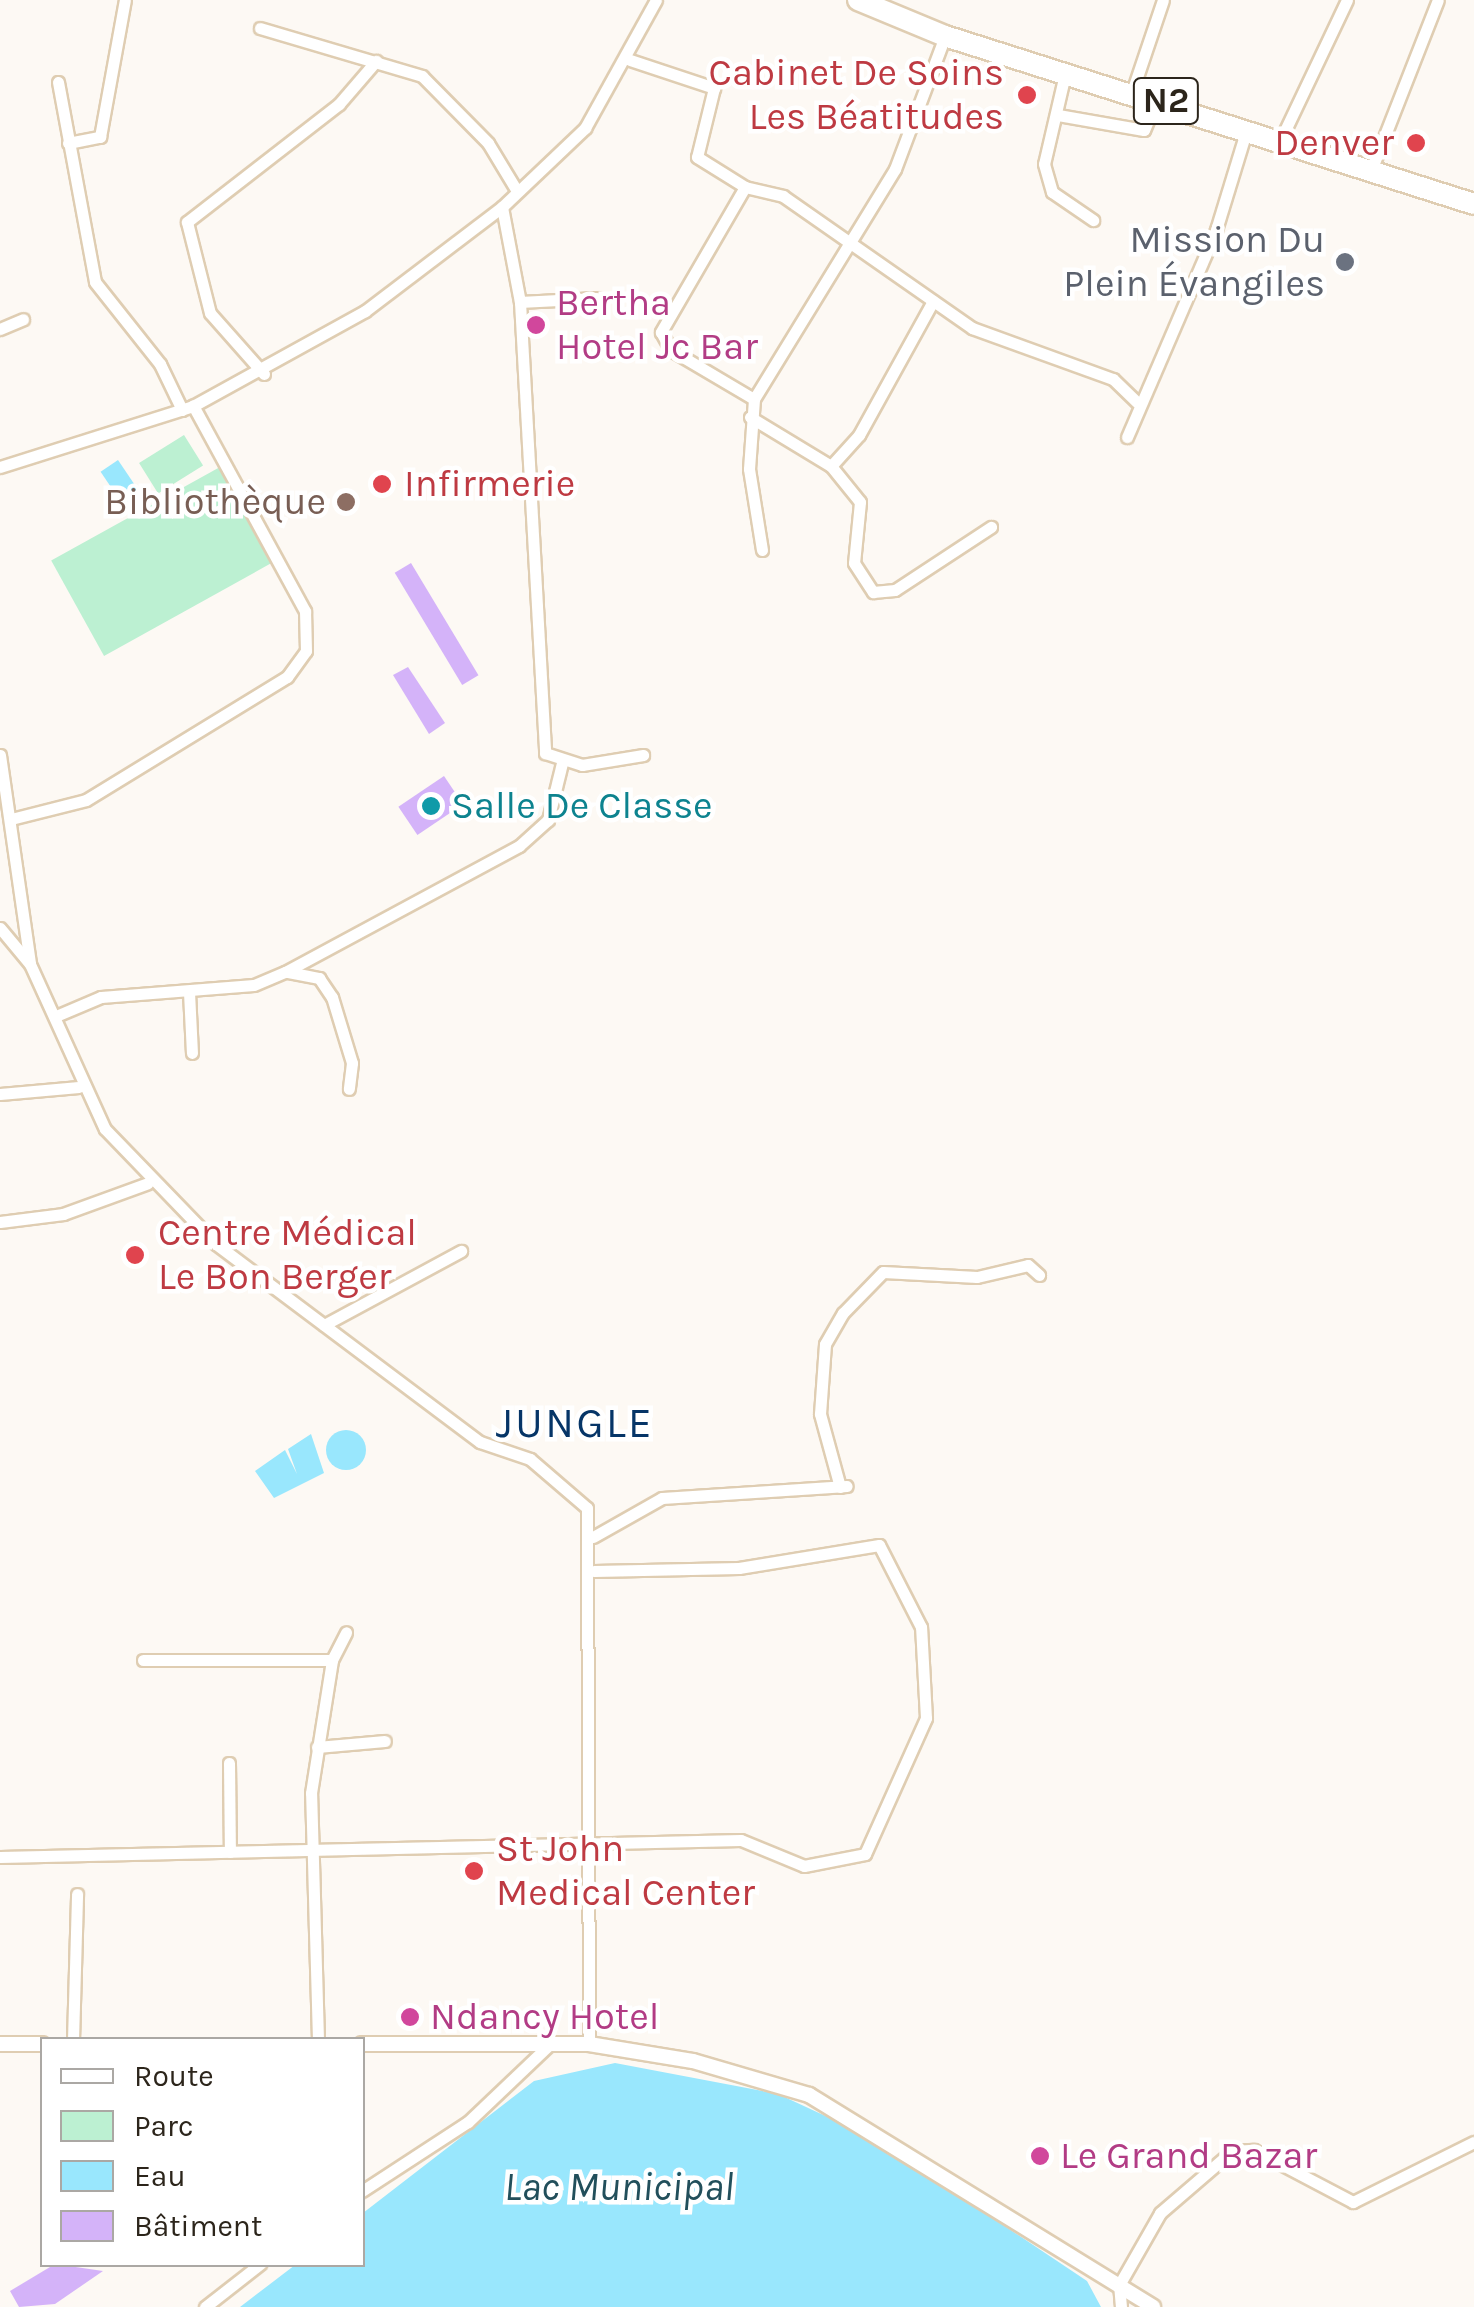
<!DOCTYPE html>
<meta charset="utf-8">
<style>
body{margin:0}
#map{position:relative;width:1474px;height:2307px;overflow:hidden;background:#fdf9f4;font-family:Karla,sans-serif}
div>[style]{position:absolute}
.green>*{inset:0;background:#bcf0d2;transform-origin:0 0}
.water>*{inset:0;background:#99e7fd;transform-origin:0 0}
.round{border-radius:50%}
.building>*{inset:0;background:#d4b3f9;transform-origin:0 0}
.roads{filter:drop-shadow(2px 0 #dfcdb2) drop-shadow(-2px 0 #dfcdb2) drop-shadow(0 2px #dfcdb2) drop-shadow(0 -2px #dfcdb2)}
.minor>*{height:11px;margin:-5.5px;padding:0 5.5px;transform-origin:5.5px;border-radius:5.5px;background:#fff}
.tertiary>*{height:14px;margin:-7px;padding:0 7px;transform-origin:7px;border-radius:7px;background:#fff}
.trunk>*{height:20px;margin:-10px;padding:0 10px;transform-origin:10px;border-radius:10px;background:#fff}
.dots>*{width:28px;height:28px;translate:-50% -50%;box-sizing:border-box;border:5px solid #fff;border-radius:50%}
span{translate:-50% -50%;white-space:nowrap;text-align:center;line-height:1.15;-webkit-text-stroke:9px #fff;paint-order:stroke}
.shield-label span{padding:2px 8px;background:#fff;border:2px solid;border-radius:8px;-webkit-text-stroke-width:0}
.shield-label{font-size:35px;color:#2c251b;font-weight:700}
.health-label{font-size:38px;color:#be3a42}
.right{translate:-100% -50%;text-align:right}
.left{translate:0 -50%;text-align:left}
.worship-label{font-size:38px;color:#5b616d}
.hotel-label{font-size:38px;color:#b23c85}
.education-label{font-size:38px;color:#785e54}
.culture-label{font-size:38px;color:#0d838f}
.water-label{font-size:40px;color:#224f5b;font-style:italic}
.quarter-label{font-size:42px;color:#063567;letter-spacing:2.5px}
.legend{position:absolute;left:40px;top:2037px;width:325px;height:230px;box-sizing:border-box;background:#fff;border:2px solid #aba8a4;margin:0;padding:12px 18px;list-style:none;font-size:30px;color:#2c251b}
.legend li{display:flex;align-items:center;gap:20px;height:50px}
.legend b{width:50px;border:2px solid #aba8a4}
</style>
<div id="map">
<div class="green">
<div style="left:184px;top:435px;width:36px;height:53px;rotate:58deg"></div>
<div style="left:220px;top:467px;width:109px;height:193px;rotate:61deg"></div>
</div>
<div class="water">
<div style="left:118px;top:460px;width:47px;height:21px;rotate:56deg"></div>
<div class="round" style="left:326px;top:1430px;width:40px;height:40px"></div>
<div style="clip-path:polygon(311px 1434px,324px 1473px,274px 1498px,255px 1471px,285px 1450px,297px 1474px,288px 1449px)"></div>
<div style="clip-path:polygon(615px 2063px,778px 2094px,873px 2138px,1087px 2281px,1101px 2307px,240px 2307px,295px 2265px,362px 2264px,363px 2213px,534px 2081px)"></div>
</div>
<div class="building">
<div style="left:411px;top:563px;width:131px;height:19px;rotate:59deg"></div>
<div style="clip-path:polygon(408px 667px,445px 723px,429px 734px,393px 675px)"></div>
<div style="left:444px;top:776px;width:34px;height:55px;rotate:56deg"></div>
<div style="clip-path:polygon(55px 2264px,103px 2271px,55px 2304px,19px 2307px,10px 2291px)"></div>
</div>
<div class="roads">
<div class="minor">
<div style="left:260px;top:28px;width:169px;rotate:16.5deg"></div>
<div style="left:422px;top:76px;width:94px;rotate:45.4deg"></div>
<div style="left:488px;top:143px;width:56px;rotate:58.9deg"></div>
<div style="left:630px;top:60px;width:89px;rotate:18.4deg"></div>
<div style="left:714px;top:88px;width:71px;rotate:103.8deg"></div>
<div style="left:697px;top:157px;width:57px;rotate:32deg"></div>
<div style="left:745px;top:187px;width:39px;rotate:13deg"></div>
<div style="left:783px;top:196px;width:231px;rotate:34.9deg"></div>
<div style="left:972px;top:328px;width:150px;rotate:19.9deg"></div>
<div style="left:1113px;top:379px;width:33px;rotate:44deg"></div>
<div style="left:1065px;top:74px;width:92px;rotate:103.1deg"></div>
<div style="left:1044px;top:164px;width:29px;rotate:74deg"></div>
<div style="left:1052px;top:192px;width:50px;rotate:34.3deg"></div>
<div style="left:58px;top:82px;width:203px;rotate:79.5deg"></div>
<div style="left:95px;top:282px;width:105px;rotate:51.6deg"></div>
<div style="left:160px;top:364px;width:51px;rotate:64.4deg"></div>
<div style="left:1131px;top:95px;width:100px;rotate:-71.4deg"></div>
<div style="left:1058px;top:115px;width:87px;rotate:9.9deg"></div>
<div style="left:1144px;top:130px;width:30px;rotate:-67deg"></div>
<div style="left:1280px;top:141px;width:156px;rotate:-64.6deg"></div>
<div style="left:68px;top:143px;width:33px;rotate:-11deg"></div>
<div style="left:100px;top:137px;width:139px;rotate:-79.7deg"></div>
<div style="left:1372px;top:168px;width:180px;rotate:-68.6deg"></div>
<div style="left:745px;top:187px;width:168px;rotate:120.1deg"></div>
<div style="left:661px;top:332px;width:21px;rotate:61deg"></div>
<div style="left:671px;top:350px;width:96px;rotate:30.6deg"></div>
<div style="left:502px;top:207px;width:97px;rotate:79.3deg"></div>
<div style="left:520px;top:302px;width:452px;rotate:86.8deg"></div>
<div style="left:545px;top:753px;width:39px;rotate:18deg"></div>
<div style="left:582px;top:765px;width:62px;rotate:-9.3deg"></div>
<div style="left:520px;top:302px;width:77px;rotate:-3deg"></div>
<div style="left:0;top:329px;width:25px;rotate:-23deg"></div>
<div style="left:264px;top:374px;width:81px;rotate:-131.5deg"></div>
<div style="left:210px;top:313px;width:94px;rotate:-104.2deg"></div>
<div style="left:187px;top:222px;width:192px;rotate:-37.8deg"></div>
<div style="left:339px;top:104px;width:57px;rotate:-49.3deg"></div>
<div style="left:750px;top:417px;width:95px;rotate:31.2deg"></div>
<div style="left:831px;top:466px;width:46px;rotate:51.1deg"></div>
<div style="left:860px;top:502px;width:61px;rotate:95.6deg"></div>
<div style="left:854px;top:563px;width:35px;rotate:57deg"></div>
<div style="left:873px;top:592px;width:22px;rotate:-5deg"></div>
<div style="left:895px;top:590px;width:115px;rotate:-33.3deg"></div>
<div style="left:1127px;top:437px;width:225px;rotate:-66.7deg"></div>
<div style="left:1216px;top:230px;width:102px;rotate:-73deg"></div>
<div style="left:831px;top:466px;width:42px;rotate:-47.9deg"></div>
<div style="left:859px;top:435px;width:153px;rotate:-61.1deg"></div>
<div style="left:0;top:467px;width:202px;rotate:-17.5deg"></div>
<div style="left:193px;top:406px;width:196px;rotate:-28.9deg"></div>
<div style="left:365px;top:311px;width:172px;rotate:-37.2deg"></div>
<div style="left:502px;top:207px;width:115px;rotate:-43.6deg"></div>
<div style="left:585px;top:128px;width:146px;rotate:-61deg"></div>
<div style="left:762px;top:550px;width:82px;rotate:-99.1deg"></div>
<div style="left:749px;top:469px;width:70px;rotate:-85.9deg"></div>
<div style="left:754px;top:399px;width:270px;rotate:-58.5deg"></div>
<div style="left:895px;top:169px;width:142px;rotate:-69.4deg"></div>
<div style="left:0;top:755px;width:211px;rotate:81.8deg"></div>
<div style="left:30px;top:964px;width:181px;rotate:65.6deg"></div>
<div style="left:105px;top:1129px;width:160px;rotate:46deg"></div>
<div style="left:216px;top:1244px;width:330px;rotate:36.9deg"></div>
<div style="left:480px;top:1442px;width:53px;rotate:18.8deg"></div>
<div style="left:530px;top:1459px;width:75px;rotate:40.7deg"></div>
<div style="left:587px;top:1508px;width:536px;rotate:89.79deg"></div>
<div style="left:15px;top:818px;width:73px;rotate:-14.2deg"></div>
<div style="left:86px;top:800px;width:236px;rotate:-31.5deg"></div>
<div style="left:287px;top:677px;width:32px;rotate:-54deg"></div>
<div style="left:306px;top:651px;width:40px;rotate:-91.4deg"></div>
<div style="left:305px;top:611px;width:234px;rotate:-118.6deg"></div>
<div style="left:0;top:928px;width:47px;rotate:50.2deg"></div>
<div style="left:288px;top:972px;width:32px;rotate:11deg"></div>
<div style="left:319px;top:978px;width:23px;rotate:56deg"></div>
<div style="left:332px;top:997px;width:69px;rotate:73.1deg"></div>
<div style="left:352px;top:1063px;width:26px;rotate:97deg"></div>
<div style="left:189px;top:992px;width:61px;rotate:87.2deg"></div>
<div style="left:56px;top:1016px;width:49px;rotate:-22.9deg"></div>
<div style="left:101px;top:997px;width:153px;rotate:-4.5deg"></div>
<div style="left:254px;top:985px;width:34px;rotate:-23deg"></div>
<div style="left:285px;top:972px;width:266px;rotate:-28.3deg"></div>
<div style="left:519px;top:846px;width:39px;rotate:-42deg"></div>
<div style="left:548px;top:820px;width:59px;rotate:-76.2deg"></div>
<div style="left:0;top:1094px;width:79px;rotate:-5.1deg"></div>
<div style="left:0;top:1222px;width:64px;rotate:-7.2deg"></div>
<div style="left:63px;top:1214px;width:90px;rotate:-20deg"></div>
<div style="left:324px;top:1325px;width:156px;rotate:-28.4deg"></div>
<div style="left:840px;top:1487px;width:76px;rotate:-105.3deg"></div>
<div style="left:820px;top:1414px;width:70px;rotate:-85.9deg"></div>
<div style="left:825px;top:1344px;width:36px;rotate:-60deg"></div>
<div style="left:843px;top:1313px;width:57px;rotate:-45.7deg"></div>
<div style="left:883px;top:1272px;width:94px;rotate:3deg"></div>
<div style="left:977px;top:1277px;width:52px;rotate:-13.2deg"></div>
<div style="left:1028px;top:1265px;width:15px;rotate:42deg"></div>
<div style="left:593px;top:1537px;width:79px;rotate:-29.5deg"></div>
<div style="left:662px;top:1498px;width:185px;rotate:-3.7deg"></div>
<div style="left:143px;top:1660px;width:189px"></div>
<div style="left:317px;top:1747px;width:68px;rotate:-5deg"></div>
<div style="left:229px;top:1763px;width:89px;rotate:89.4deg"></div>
<div style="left:0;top:1857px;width:741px;rotate:-1.31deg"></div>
<div style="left:741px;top:1840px;width:68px;rotate:22.4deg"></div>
<div style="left:804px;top:1866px;width:62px;rotate:-11.1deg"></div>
<div style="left:865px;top:1854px;width:149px;rotate:-65.8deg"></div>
<div style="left:926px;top:1718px;width:91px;rotate:-93.1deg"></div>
<div style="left:921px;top:1627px;width:92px;rotate:-117.1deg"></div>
<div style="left:879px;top:1545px;width:142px;rotate:170.7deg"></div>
<div style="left:739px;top:1568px;width:145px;rotate:178.8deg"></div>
<div style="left:73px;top:2040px;width:146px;rotate:-88.4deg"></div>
<div style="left:318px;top:2040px;width:247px;rotate:-91.6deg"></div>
<div style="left:311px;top:1793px;width:135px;rotate:-81deg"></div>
<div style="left:332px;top:1660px;width:31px;rotate:-63deg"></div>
<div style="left:362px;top:2191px;width:126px;rotate:-33.1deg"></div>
<div style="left:468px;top:2122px;width:115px;rotate:-43.6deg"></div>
<div style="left:205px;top:2307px;width:70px;rotate:-38deg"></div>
<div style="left:1121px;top:2307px;width:22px;rotate:-95deg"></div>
<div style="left:1119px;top:2285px;width:83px;rotate:-60.3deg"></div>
<div style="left:1160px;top:2213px;width:95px;rotate:-40.7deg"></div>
<div style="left:1232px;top:2151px;width:22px;rotate:-3deg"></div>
<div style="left:1254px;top:2150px;width:112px;rotate:27.7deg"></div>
<div style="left:1353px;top:2202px;width:135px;rotate:-26.4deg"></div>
</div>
<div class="tertiary">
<div style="left:0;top:2044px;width:42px"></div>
<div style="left:362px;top:2044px;width:227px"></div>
<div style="left:589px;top:2044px;width:105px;rotate:9.3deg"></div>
<div style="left:693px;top:2061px;width:121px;rotate:16.3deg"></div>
<div style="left:809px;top:2095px;width:404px;rotate:31.6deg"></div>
</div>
<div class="trunk">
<div style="left:858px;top:0;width:94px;rotate:22.5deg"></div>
<div style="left:945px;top:36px;width:555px;rotate:17.62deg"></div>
</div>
</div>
<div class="dots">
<div style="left:1027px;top:95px;background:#e0444e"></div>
<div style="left:1416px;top:143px;background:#e0444e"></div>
<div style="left:1345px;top:262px;background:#6b7280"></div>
<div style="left:536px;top:325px;background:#d1479c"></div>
<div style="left:382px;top:484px;background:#e0444e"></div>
<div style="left:346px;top:502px;background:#8d6e63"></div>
<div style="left:431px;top:806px;background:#0f9aa8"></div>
<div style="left:135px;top:1255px;background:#e0444e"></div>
<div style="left:474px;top:1871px;background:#e0444e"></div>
<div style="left:410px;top:2017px;background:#d1479c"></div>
<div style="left:1040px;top:2156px;background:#d1479c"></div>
</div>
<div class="shield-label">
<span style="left:1166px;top:101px">N2</span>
</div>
<div class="health-label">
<span class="right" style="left:1004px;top:95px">Cabinet De Soins<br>Les Béatitudes</span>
<span class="right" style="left:1394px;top:143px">Denver</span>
<span class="left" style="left:404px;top:484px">Infirmerie</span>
<span class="left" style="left:158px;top:1255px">Centre Médical<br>Le Bon Berger</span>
<span class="left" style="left:496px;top:1871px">St John<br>Medical Center</span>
</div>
<div class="worship-label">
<span class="right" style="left:1325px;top:262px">Mission Du<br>Plein Évangiles</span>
</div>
<div class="hotel-label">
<span class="left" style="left:556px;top:325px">Bertha<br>Hotel Jc Bar</span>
<span class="left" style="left:430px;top:2017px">Ndancy Hotel</span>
<span class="left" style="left:1060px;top:2156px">Le Grand Bazar</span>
</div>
<div class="education-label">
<span class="right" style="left:326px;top:502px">Bibliothèque</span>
</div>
<div class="culture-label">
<span class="left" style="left:451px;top:806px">Salle De Classe</span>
</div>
<div class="water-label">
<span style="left:619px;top:2187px">Lac Municipal</span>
</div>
<div class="quarter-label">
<span style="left:575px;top:1423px">JUNGLE</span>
</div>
<ul class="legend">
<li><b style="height:12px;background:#fff"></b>Route</li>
<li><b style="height:28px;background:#bcf0d2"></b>Parc</li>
<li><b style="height:28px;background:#99e7fd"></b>Eau</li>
<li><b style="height:28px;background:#d4b3f9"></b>Bâtiment</li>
</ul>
</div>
